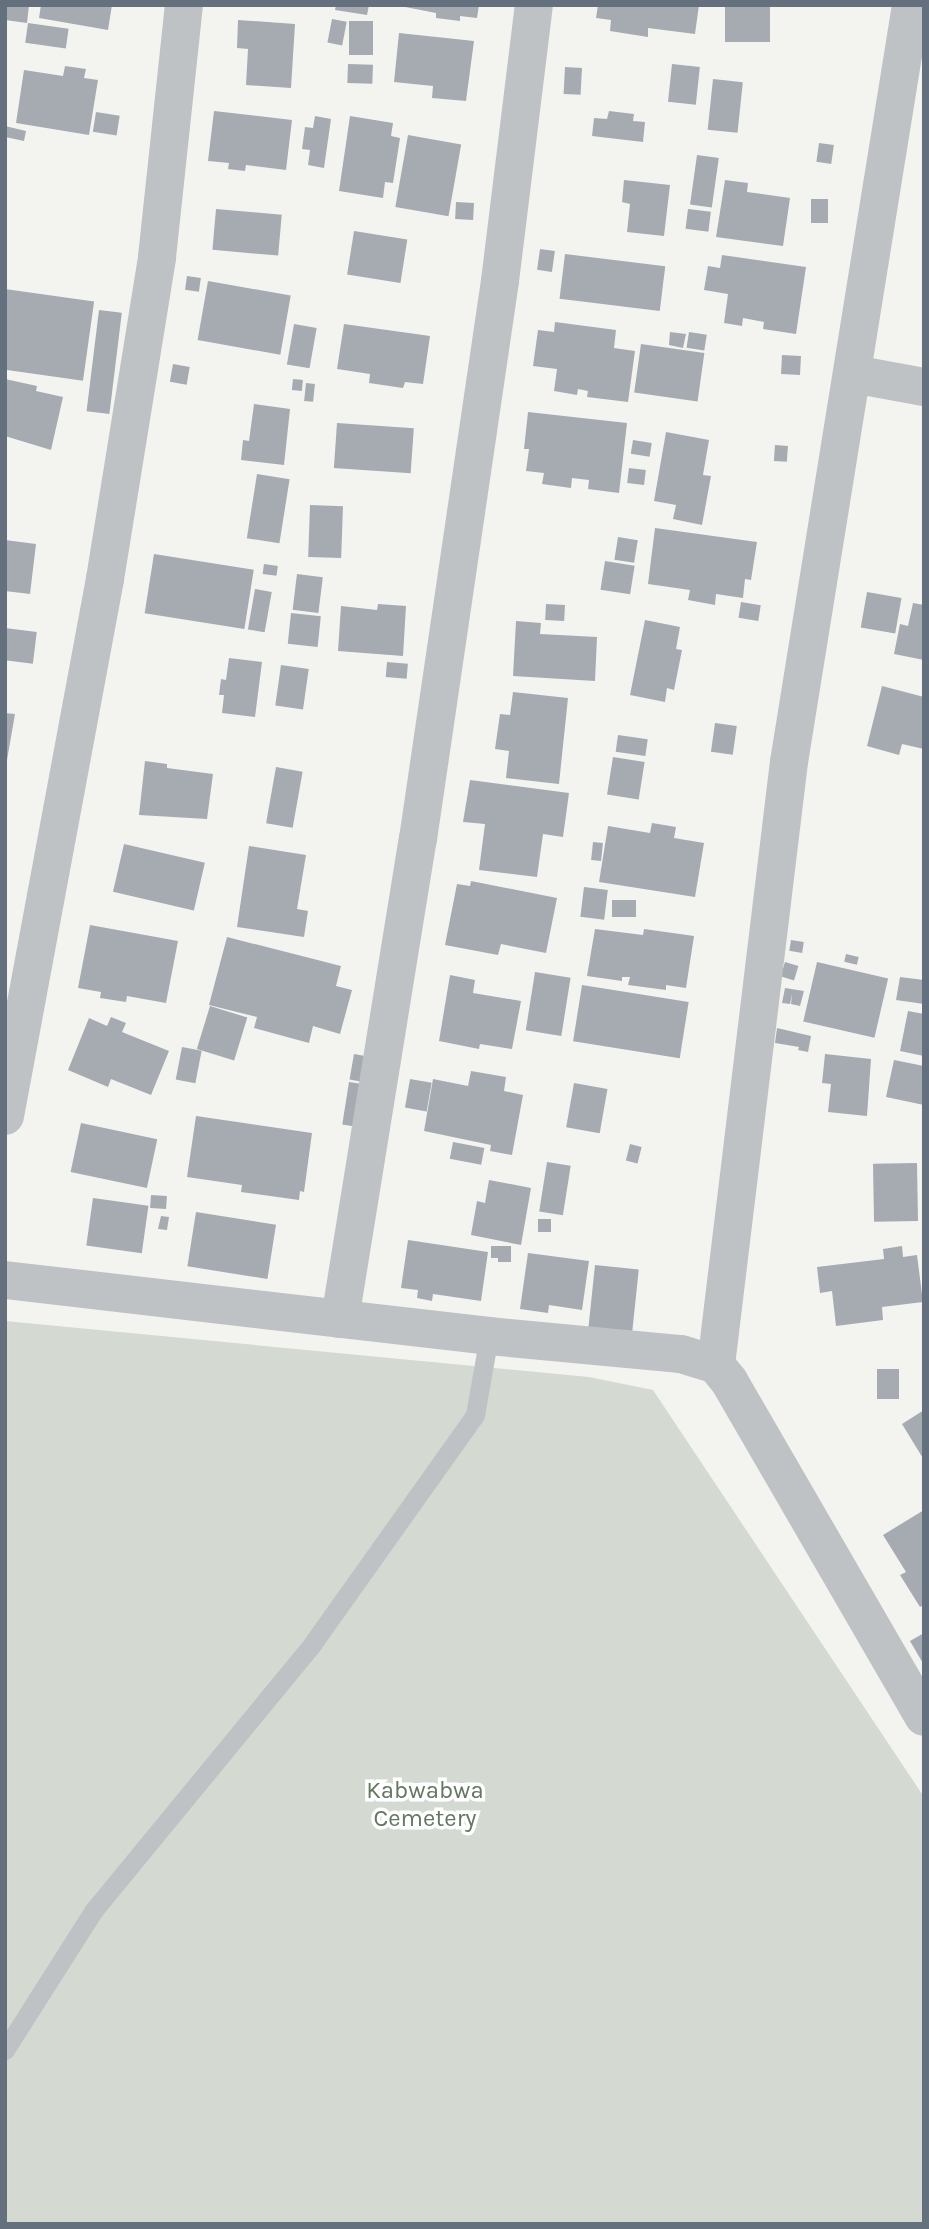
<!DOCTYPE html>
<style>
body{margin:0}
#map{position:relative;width:929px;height:2229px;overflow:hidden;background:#f3f4f0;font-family:Karla,sans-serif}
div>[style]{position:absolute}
.green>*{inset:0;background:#d4dad1}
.building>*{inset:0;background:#a6abb2;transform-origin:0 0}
.lane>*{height:19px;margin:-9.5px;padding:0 9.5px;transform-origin:9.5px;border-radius:9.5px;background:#bfc2c5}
.street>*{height:38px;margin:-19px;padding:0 19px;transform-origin:19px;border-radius:19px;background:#bfc2c5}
span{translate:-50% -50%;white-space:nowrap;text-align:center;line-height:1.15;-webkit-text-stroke:7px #fff;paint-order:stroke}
.park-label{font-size:24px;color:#657663}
.frame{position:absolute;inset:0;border:7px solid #65707e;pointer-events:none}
</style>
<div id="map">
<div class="green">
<div style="clip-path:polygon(5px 1321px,589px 1377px,653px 1390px,924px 1797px,924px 2224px,5px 2224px)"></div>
</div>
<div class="building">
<div style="clip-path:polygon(7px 5px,29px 5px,27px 23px,5px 20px)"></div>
<div style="clip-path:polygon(41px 5px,112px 5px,108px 30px,39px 18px)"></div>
<div style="clip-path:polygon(336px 5px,369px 5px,367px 15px,335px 10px)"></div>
<div style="clip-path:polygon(395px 5px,479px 5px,477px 18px,460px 16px,460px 21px,436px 18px,436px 13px)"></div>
<div style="clip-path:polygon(598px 5px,699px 5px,695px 34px,648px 28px,648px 37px,610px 31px,611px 20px,596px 18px)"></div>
<div style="left:725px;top:5px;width:45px;height:37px"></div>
<div style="left:332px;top:19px;width:15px;height:24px;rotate:11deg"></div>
<div style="clip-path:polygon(238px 20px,295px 24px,291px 88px,246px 85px,248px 49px,237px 48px)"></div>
<div style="left:349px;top:21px;width:24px;height:34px"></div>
<div style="left:28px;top:23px;width:41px;height:20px;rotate:8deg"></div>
<div style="clip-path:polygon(399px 33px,474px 41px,466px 101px,432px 98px,433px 86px,394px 82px)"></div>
<div style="left:348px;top:64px;width:25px;height:19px;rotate:2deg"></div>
<div style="left:672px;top:64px;width:28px;height:38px;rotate:6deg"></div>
<div style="clip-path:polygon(65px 66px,86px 69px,84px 78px,98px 80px,89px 135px,16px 123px,24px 70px,63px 76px)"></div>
<div style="left:565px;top:67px;width:17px;height:27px;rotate:3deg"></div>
<div style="left:713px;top:79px;width:30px;height:51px;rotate:6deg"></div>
<div style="clip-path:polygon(214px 111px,292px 120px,286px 170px,246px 165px,245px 171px,228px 169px,229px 163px,208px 161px)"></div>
<div style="clip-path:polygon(609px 111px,634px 114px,633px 121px,645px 122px,643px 142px,592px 136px,594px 118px,607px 119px)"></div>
<div style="left:96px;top:112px;width:24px;height:20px;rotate:9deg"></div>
<div style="clip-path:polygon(315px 116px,331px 119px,324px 168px,308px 165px,310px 150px,302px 149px,305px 127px,313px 128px)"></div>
<div style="clip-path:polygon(350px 116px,393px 123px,391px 136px,400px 138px,393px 183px,385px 182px,383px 198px,339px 191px)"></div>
<div style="clip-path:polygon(5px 126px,26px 131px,24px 141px,5px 137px)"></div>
<div style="left:408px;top:135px;width:54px;height:73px;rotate:10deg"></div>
<div style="left:819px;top:143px;width:15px;height:19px;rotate:8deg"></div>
<div style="left:697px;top:155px;width:22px;height:50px;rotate:8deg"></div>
<div style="clip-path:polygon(624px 180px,670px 185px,664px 236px,627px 232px,630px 204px,622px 202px)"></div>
<div style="clip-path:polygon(725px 180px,748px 183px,747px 192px,790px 198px,783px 246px,716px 237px)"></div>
<div style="left:811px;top:199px;width:17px;height:24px"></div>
<div style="left:456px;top:202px;width:18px;height:17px;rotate:3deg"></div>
<div style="left:216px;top:209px;width:66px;height:41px;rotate:5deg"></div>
<div style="left:688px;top:209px;width:23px;height:20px;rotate:7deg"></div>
<div style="left:354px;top:231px;width:54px;height:44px;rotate:9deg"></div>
<div style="left:540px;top:249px;width:15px;height:21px;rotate:8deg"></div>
<div style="left:565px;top:254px;width:101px;height:45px;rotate:7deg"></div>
<div style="clip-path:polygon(722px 255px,806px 267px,796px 334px,763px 329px,764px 322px,743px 318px,742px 326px,724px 323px,728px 294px,704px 290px,708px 266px,720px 268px)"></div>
<div style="left:187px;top:276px;width:14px;height:14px;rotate:8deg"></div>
<div style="left:208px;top:281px;width:84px;height:60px;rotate:10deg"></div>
<div style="left:5px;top:289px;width:90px;height:80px;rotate:8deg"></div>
<div style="left:99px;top:310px;width:23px;height:102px;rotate:7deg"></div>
<div style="clip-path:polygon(555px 322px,616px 330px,614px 348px,635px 351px,628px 402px,587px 397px,588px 391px,578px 389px,577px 395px,554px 391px,557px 369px,533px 366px,538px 330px,554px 332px)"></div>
<div style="left:294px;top:324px;width:23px;height:41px;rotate:10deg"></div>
<div style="clip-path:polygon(344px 324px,430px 336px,423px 384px,405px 382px,403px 388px,369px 383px,370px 374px,337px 369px)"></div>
<div style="clip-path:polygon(670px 332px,686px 334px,683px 348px,669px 345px)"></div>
<div style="left:689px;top:332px;width:18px;height:16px;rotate:9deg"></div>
<div style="left:641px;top:344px;width:64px;height:49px;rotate:8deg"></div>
<div style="left:782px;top:355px;width:19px;height:19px;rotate:3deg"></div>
<div style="left:173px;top:364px;width:17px;height:18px;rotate:10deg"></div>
<div style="clip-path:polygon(5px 379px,37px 386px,36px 391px,63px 397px,51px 450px,5px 436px)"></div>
<div style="left:293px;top:379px;width:10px;height:11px;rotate:6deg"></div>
<div style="left:306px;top:383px;width:9px;height:18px;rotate:6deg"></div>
<div style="clip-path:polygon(254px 404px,290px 409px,284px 465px,241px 460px,243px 440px,249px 441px)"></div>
<div style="clip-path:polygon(528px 412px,627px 423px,619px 493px,588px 489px,589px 480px,572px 478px,571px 488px,542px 484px,544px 473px,526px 471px,529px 449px,524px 449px)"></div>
<div style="left:337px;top:423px;width:77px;height:45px;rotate:4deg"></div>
<div style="clip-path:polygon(666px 432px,709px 440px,703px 475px,711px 476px,702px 525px,673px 519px,676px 505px,654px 501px)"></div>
<div style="left:633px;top:440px;width:19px;height:14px;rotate:9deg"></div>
<div style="left:775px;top:445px;width:13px;height:16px;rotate:4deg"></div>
<div style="left:629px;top:468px;width:17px;height:15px;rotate:7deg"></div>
<div style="left:257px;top:474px;width:33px;height:65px;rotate:9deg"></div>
<div style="left:310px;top:505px;width:33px;height:52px;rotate:2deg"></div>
<div style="clip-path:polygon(655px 528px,757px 542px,751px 580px,745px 579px,743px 598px,716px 594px,715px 605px,688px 600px,690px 590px,648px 584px)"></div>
<div style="left:618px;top:537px;width:20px;height:23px;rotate:9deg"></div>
<div style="clip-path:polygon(5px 540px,36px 544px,30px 594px,5px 591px)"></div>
<div style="left:154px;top:554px;width:101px;height:60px;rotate:9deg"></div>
<div style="left:605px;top:561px;width:30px;height:29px;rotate:9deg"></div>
<div style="left:264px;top:564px;width:14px;height:10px;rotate:8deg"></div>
<div style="left:297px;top:574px;width:26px;height:36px;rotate:7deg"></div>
<div style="left:255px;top:589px;width:17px;height:41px;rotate:10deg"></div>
<div style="left:867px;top:592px;width:35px;height:36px;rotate:10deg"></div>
<div style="left:741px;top:602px;width:20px;height:16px;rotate:9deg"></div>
<div style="clip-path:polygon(913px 603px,924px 605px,924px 660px,894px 654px,900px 624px,908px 626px)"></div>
<div style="clip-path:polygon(378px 604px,406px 606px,403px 656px,338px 651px,341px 606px,377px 610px)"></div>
<div style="left:546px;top:604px;width:19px;height:16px;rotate:3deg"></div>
<div style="left:291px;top:613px;width:30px;height:31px;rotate:6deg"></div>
<div style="clip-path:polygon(645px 620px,680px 627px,676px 649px,682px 650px,674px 690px,667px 688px,665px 702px,630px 695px)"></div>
<div style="clip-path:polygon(516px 621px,541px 623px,540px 634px,597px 637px,595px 681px,513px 676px)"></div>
<div style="left:5px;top:628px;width:32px;height:32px;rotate:7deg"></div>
<div style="clip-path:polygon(229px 658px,262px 662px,255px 717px,222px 713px,224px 695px,219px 695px,221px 679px,226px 680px)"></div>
<div style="left:387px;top:662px;width:21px;height:15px;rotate:5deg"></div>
<div style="left:281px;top:665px;width:28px;height:41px;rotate:8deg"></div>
<div style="clip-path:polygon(882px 686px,924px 697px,924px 749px,902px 744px,899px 755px,867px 746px)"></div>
<div style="clip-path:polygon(513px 692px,568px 698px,559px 784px,506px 778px,509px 751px,495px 749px,500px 714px,510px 715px)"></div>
<div style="clip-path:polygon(5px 713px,15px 714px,7px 760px,5px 760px)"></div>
<div style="left:715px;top:723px;width:22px;height:29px;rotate:8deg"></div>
<div style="left:618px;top:735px;width:30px;height:17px;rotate:8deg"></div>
<div style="left:613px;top:757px;width:32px;height:38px;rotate:9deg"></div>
<div style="clip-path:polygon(145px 761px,167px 764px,167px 768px,213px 774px,207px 819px,139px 815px)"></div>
<div style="left:276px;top:767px;width:27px;height:57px;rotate:10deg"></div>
<div style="clip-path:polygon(470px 780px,569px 793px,563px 837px,543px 834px,537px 877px,479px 870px,485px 824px,463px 822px)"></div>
<div style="clip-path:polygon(652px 823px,676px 827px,674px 838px,704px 843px,695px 897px,599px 882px,608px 826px,650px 833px)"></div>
<div style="left:593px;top:842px;width:10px;height:18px;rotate:6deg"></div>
<div style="left:124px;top:844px;width:83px;height:49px;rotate:13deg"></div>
<div style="clip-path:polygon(249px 846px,306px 855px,297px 909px,308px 911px,304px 937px,237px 927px)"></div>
<div style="clip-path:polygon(471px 881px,557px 898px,546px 953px,501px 944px,498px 955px,445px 945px,457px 884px,470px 886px)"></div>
<div style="left:584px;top:887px;width:24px;height:30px;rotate:7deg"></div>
<div style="left:612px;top:900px;width:24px;height:17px"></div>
<div style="clip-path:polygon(90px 925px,178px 941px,166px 1003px,127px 996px,126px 1002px,100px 998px,101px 992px,78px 988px)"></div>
<div style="clip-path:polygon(595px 929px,643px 935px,644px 929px,694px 936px,686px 988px,666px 985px,666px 990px,628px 985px,630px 977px,622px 977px,622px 981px,587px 976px)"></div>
<div style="clip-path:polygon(227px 937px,341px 966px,336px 986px,352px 990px,340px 1034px,313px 1026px,309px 1043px,254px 1028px,257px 1017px,209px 1005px)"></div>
<div style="left:791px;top:940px;width:13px;height:11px;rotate:9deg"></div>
<div style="left:846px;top:954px;width:13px;height:8px;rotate:13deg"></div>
<div style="left:785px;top:962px;width:14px;height:15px;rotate:17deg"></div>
<div style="left:817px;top:962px;width:73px;height:61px;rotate:13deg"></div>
<div style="left:535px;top:972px;width:36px;height:59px;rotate:9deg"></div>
<div style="clip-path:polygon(450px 975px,475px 980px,473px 993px,521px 1001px,512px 1049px,480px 1044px,479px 1049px,439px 1041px)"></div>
<div style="clip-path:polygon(900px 977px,924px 980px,924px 1004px,896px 1000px)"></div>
<div style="left:582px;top:985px;width:108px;height:57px;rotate:9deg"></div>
<div style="clip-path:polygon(785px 988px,804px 991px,800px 1006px,791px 1004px,792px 994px,790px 1004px,782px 1003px)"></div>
<div style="left:210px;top:1006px;width:39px;height:45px;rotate:17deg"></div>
<div style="clip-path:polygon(908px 1011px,924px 1014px,924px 1056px,900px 1051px)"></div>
<div style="clip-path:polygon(111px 1017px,126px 1023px,122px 1032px,169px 1051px,151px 1095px,111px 1079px,108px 1087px,68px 1070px,89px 1018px,107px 1026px)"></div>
<div style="clip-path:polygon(777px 1028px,811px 1036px,808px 1052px,798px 1050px,799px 1047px,775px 1043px)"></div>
<div style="left:182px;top:1047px;width:20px;height:33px;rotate:11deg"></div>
<div style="left:354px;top:1054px;width:17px;height:26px;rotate:10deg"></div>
<div style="clip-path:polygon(825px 1054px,871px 1059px,867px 1116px,828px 1112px,831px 1084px,822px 1083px)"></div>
<div style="clip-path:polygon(894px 1060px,924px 1066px,924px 1105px,886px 1097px)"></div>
<div style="clip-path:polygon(471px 1071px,506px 1077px,504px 1091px,523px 1095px,512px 1155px,490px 1151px,491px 1145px,424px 1131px,433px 1079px,468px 1086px)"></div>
<div style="left:410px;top:1079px;width:22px;height:29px;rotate:10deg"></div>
<div style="left:349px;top:1082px;width:18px;height:43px;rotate:9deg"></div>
<div style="left:574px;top:1083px;width:34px;height:45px;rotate:10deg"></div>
<div style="clip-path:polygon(196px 1116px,312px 1133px,304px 1192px,300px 1191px,299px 1200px,241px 1192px,242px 1185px,187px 1177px)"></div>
<div style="left:81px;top:1123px;width:78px;height:50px;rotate:12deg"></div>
<div style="left:453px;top:1142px;width:32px;height:17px;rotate:11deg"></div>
<div style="left:630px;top:1144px;width:12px;height:17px;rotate:14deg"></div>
<div style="left:547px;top:1162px;width:24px;height:50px;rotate:9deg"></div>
<div style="left:917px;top:1163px;width:58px;height:44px;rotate:89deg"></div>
<div style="clip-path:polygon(489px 1180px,531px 1188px,521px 1245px,471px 1235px,477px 1201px,485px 1203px)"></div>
<div style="left:151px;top:1195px;width:16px;height:13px;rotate:4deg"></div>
<div style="left:93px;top:1198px;width:56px;height:48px;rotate:8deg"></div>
<div style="left:196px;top:1212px;width:81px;height:55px;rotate:9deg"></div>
<div style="clip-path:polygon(161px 1216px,169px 1217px,167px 1230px,158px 1229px)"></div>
<div style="left:538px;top:1219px;width:13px;height:13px"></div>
<div style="clip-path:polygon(408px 1240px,488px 1252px,481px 1301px,433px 1294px,432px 1301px,417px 1298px,418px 1290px,401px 1288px)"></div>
<div style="clip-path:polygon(491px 1246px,511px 1246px,511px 1262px,498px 1262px,498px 1258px,491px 1258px)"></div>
<div style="clip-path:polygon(902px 1246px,903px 1257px,917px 1255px,923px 1302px,882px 1307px,883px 1320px,836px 1326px,832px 1291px,820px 1293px,817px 1267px,884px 1259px,883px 1249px)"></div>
<div style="clip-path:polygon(528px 1253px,589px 1261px,582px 1310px,549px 1305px,548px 1313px,520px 1309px)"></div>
<div style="left:595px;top:1265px;width:44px;height:67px;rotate:6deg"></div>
<div style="left:877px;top:1369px;width:22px;height:30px"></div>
<div style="clip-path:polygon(924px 1410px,924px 1460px,902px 1424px)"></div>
<div style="clip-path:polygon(924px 1510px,924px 1605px,920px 1607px,900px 1575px,906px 1572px,883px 1535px)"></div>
<div style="clip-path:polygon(924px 1633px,924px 1665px,910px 1641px)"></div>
</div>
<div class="lane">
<div style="left:5px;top:2050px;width:166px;rotate:-57.6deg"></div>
<div style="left:94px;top:1910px;width:345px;rotate:-50.6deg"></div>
<div style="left:313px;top:1643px;width:280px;rotate:-54.6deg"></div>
<div style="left:475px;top:1415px;width:80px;rotate:-80deg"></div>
</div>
<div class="street">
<div style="left:853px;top:374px;width:72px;rotate:10.4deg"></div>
<div style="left:5px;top:1116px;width:546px;rotate:-79.45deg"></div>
<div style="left:105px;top:579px;width:326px;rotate:-80.8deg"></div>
<div style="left:157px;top:257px;width:253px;rotate:-83.9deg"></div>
<div style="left:5px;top:1280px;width:487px;rotate:6.6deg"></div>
<div style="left:489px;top:1336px;width:193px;rotate:5.4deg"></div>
<div style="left:681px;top:1354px;width:37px;rotate:17deg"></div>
<div style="left:716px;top:1365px;width:21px;rotate:51deg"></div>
<div style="left:729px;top:1381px;width:388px;rotate:59.9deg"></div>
<div style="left:340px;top:1319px;width:486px;rotate:-80.8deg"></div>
<div style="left:418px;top:839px;width:564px;rotate:-81.64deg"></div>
<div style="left:500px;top:281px;width:278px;rotate:-83deg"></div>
<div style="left:716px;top:1365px;width:607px;rotate:-83.1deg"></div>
<div style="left:789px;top:762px;width:767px;rotate:-80.84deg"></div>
</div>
<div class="park-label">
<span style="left:425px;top:1805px">Kabwabwa<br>Cemetery</span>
</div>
<div class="frame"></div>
</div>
